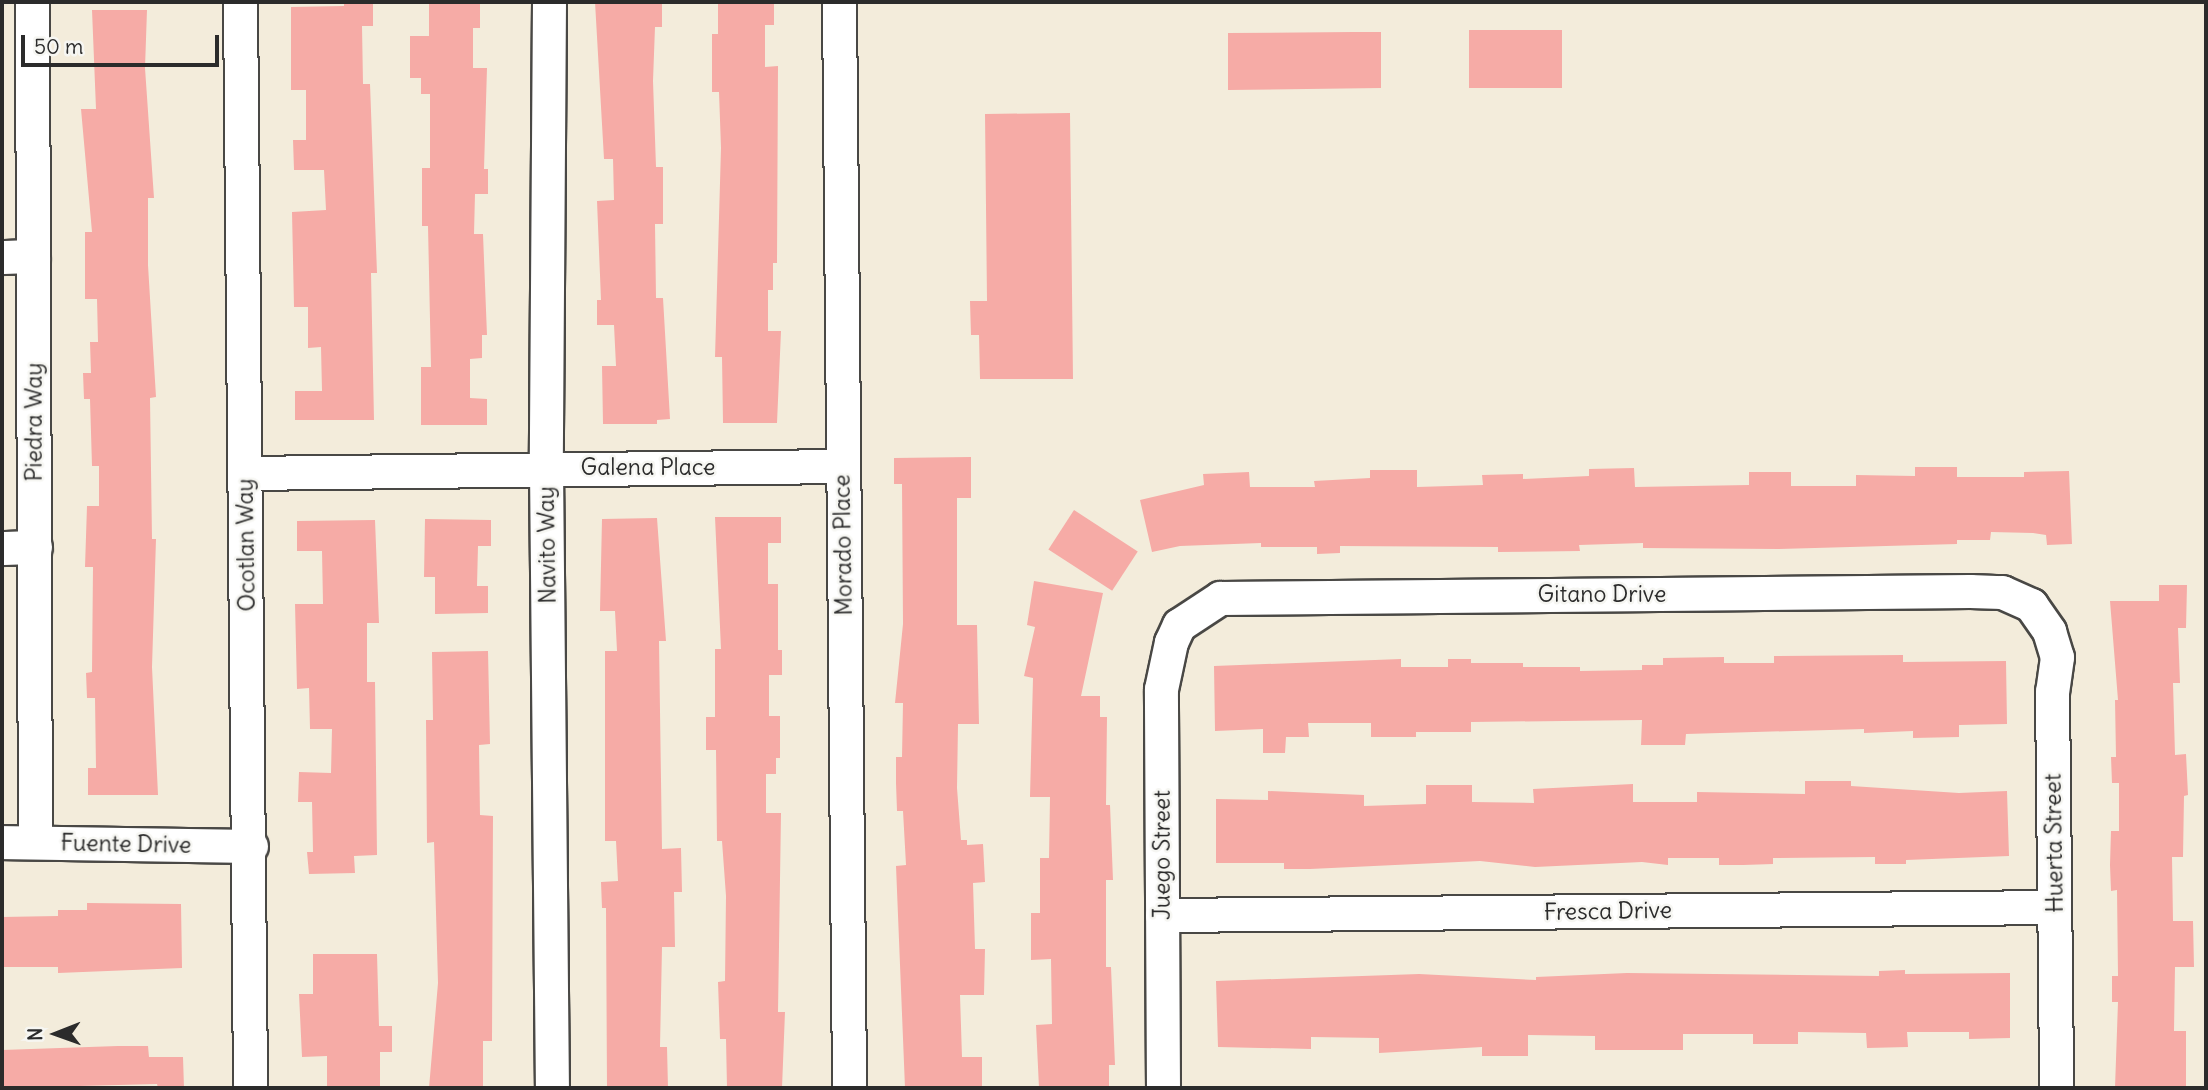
<!DOCTYPE html>
<style>
body{margin:0}
#map{position:relative;width:2208px;height:1090px;overflow:hidden;background:#f3ecdb;font-family:Delius,sans-serif}
div>[style]{position:absolute}
.building>*{inset:0;background:#f6aba6;transform-origin:0 0}
.roads{filter:drop-shadow(2px 0 #494845) drop-shadow(-2px 0 #494845) drop-shadow(0 2px #494845) drop-shadow(0 -2px #494845)}
.minor>*{height:33px;margin:-16.5px;padding:0 16.5px;transform-origin:16.5px;border-radius:16.5px;background:#fff}
span{translate:-50% -50%;white-space:nowrap;text-align:center;line-height:1.15;-webkit-text-stroke:5px #f6f6f2;paint-order:stroke}
.street-label{font-size:23px;color:#2b2b2b}
.frame{position:absolute;inset:0;border:4px solid #2b2b2b;pointer-events:none}
.north{position:absolute;left:21px;top:999px;width:70px;height:70px;-webkit-text-stroke:5px #f6f6f2;paint-order:stroke;rotate:269deg;font-size:19px;font-weight:700;line-height:28px;text-align:center;color:#2b2b2b}
.north::after{content:'';display:block;margin:auto;width:24px;height:32px;background:#2b2b2b;clip-path:polygon(50% 0,100% 100%,50% 72%,0 100%)}
.scale{position:absolute;left:21px;top:35px;width:198px;height:32px;box-sizing:border-box;border:4px solid #2b2b2b;border-top:0;padding-left:9px;font-size:21px;line-height:24px;white-space:nowrap;color:#2b2b2b;-webkit-text-stroke:5px #f6f6f2;paint-order:stroke}
</style>
<div id="map">
<div class="building">
<div style="clip-path:polygon(344px 2px,373px 2px,373px 26px,362px 26px,363px 84px,370px 84px,377px 273px,371px 273px,374px 420px,295px 420px,295px 391px,322px 391px,321px 347px,308px 348px,308px 307px,294px 307px,292px 212px,326px 210px,324px 170px,294px 170px,293px 140px,306px 140px,306px 90px,291px 90px,291px 7px,344px 6px)"></div>
<div style="clip-path:polygon(429px 2px,480px 2px,480px 28px,473px 28px,473px 68px,487px 68px,484px 169px,488px 169px,488px 194px,475px 194px,474px 234px,483px 234px,487px 335px,482px 335px,482px 358px,470px 359px,470px 398px,487px 399px,487px 425px,421px 425px,421px 367px,431px 367px,428px 226px,422px 226px,422px 168px,430px 168px,430px 94px,421px 94px,421px 78px,410px 78px,410px 36px,429px 36px)"></div>
<div style="clip-path:polygon(595px 2px,662px 2px,662px 27px,655px 27px,653px 81px,656px 167px,663px 167px,663px 224px,655px 224px,656px 298px,663px 298px,670px 419px,657px 420px,657px 424px,603px 424px,602px 366px,616px 366px,614px 325px,597px 325px,597px 300px,601px 300px,597px 201px,614px 200px,613px 159px,604px 159px)"></div>
<div style="clip-path:polygon(718px 2px,774px 2px,774px 25px,765px 25px,765px 67px,778px 66px,777px 263px,773px 263px,773px 290px,768px 290px,768px 331px,781px 331px,777px 423px,723px 423px,722px 357px,715px 357px,721px 148px,719px 92px,712px 92px,712px 34px,718px 34px)"></div>
<div style="clip-path:polygon(92px 10px,147px 10px,145px 68px,154px 198px,148px 198px,148px 265px,156px 397px,150px 398px,152px 539px,156px 539px,152px 667px,158px 795px,88px 795px,88px 768px,96px 768px,95px 698px,87px 698px,86px 673px,92px 672px,93px 567px,85px 567px,87px 506px,99px 506px,99px 466px,92px 466px,90px 399px,84px 399px,83px 373px,91px 373px,90px 342px,98px 342px,97px 299px,85px 299px,85px 232px,92px 232px,81px 109px,96px 109px)"></div>
<div style="left:1469px;top:30px;width:93px;height:58px"></div>
<div style="clip-path:polygon(1353px 32px,1381px 32px,1381px 88px,1228px 90px,1228px 33px)"></div>
<div style="clip-path:polygon(1070px 113px,1073px 379px,980px 379px,979px 335px,971px 335px,970px 301px,987px 301px,985px 114px)"></div>
<div style="clip-path:polygon(971px 457px,971px 498px,957px 498px,957px 625px,977px 625px,979px 724px,958px 724px,957px 788px,961px 840px,967px 840px,967px 845px,983px 844px,985px 882px,973px 883px,975px 949px,985px 949px,984px 995px,960px 995px,962px 1057px,982px 1057px,982px 1088px,905px 1088px,896px 866px,906px 865px,903px 811px,897px 811px,896px 783px,896px 757px,902px 757px,903px 703px,895px 703px,903px 624px,902px 484px,894px 484px,894px 458px)"></div>
<div style="clip-path:polygon(1915px 467px,1957px 467px,1957px 477px,2024px 477px,2024px 472px,2069px 471px,2072px 544px,2047px 545px,2046px 535px,2033px 533px,1991px 532px,1990px 540px,1957px 540px,1957px 544px,1779px 549px,1643px 548px,1643px 543px,1579px 545px,1580px 551px,1498px 552px,1498px 547px,1340px 546px,1340px 553px,1317px 554px,1317px 547px,1261px 547px,1261px 543px,1180px 546px,1152px 552px,1140px 500px,1204px 485px,1203px 474px,1249px 472px,1250px 487px,1315px 487px,1314px 481px,1370px 478px,1370px 470px,1417px 470px,1417px 487px,1483px 485px,1482px 475px,1523px 474px,1523px 479px,1589px 476px,1589px 469px,1634px 468px,1635px 487px,1749px 485px,1749px 472px,1791px 472px,1791px 486px,1856px 486px,1856px 475px,1915px 476px)"></div>
<div style="left:1074px;top:510px;width:76px;height:47px;rotate:33deg"></div>
<div style="clip-path:polygon(715px 517px,781px 517px,781px 543px,768px 543px,768px 584px,778px 584px,778px 650px,782px 650px,782px 675px,769px 675px,769px 716px,780px 716px,780px 758px,776px 758px,776px 774px,766px 774px,766px 813px,781px 813px,778px 1012px,785px 1012px,782px 1088px,727px 1088px,726px 1039px,720px 1039px,718px 982px,725px 981px,726px 896px,722px 841px,717px 841px,716px 750px,706px 750px,706px 717px,715px 717px,715px 649px,721px 649px)"></div>
<div style="clip-path:polygon(657px 518px,666px 641px,659px 641px,662px 849px,681px 848px,682px 892px,674px 892px,675px 947px,662px 947px,660px 1047px,667px 1047px,668px 1088px,607px 1088px,606px 908px,602px 908px,601px 882px,618px 881px,616px 841px,605px 841px,605px 651px,617px 651px,615px 611px,600px 611px,602px 519px)"></div>
<div style="clip-path:polygon(425px 519px,491px 520px,491px 546px,478px 546px,477px 586px,488px 586px,488px 613px,435px 614px,435px 577px,424px 577px)"></div>
<div style="clip-path:polygon(375px 520px,379px 623px,367px 623px,367px 682px,375px 682px,377px 855px,354px 856px,355px 873px,309px 874px,307px 852px,313px 852px,312px 802px,298px 802px,299px 772px,331px 773px,332px 729px,310px 729px,309px 688px,297px 689px,295px 604px,323px 604px,322px 551px,297px 551px,297px 521px)"></div>
<div style="clip-path:polygon(1034px 581px,1103px 593px,1081px 696px,1100px 696px,1100px 717px,1107px 717px,1106px 805px,1110px 805px,1113px 880px,1106px 880px,1106px 967px,1111px 967px,1115px 1065px,1109px 1065px,1109px 1088px,1039px 1088px,1036px 1025px,1052px 1024px,1051px 959px,1031px 960px,1031px 913px,1040px 913px,1040px 858px,1049px 858px,1050px 797px,1030px 797px,1033px 678px,1024px 676px,1035px 627px,1027px 625px)"></div>
<div style="clip-path:polygon(2159px 585px,2187px 585px,2186px 628px,2178px 628px,2180px 683px,2173px 683px,2175px 755px,2186px 754px,2188px 795px,2184px 796px,2183px 857px,2172px 857px,2173px 921px,2193px 921px,2194px 967px,2175px 967px,2174px 1031px,2186px 1031px,2186px 1088px,2115px 1088px,2118px 1002px,2112px 1002px,2112px 976px,2118px 976px,2117px 890px,2111px 891px,2110px 865px,2111px 831px,2119px 831px,2119px 783px,2112px 783px,2111px 757px,2116px 757px,2115px 700px,2118px 700px,2110px 601px,2159px 601px)"></div>
<div style="clip-path:polygon(488px 651px,490px 744px,479px 745px,480px 815px,493px 816px,492px 1041px,483px 1041px,483px 1088px,429px 1088px,438px 983px,434px 842px,427px 843px,426px 720px,433px 720px,432px 652px)"></div>
<div style="clip-path:polygon(1903px 655px,1903px 662px,2006px 661px,2007px 724px,1959px 725px,1959px 737px,1913px 738px,1913px 731px,1864px 733px,1864px 729px,1686px 734px,1685px 745px,1641px 745px,1642px 720px,1471px 722px,1471px 732px,1416px 732px,1416px 737px,1371px 737px,1371px 723px,1308px 723px,1309px 737px,1286px 737px,1285px 753px,1263px 753px,1263px 729px,1215px 731px,1214px 666px,1401px 659px,1401px 667px,1448px 667px,1448px 659px,1471px 659px,1471px 663px,1523px 663px,1523px 667px,1580px 667px,1580px 671px,1642px 670px,1642px 665px,1663px 665px,1663px 658px,1724px 657px,1724px 663px,1774px 663px,1774px 656px)"></div>
<div style="clip-path:polygon(1805px 781px,1851px 781px,1851px 786px,1959px 793px,2007px 791px,2009px 856px,1906px 860px,1906px 864px,1875px 864px,1875px 857px,1773px 858px,1773px 864px,1743px 865px,1719px 865px,1719px 858px,1668px 858px,1668px 865px,1642px 862px,1535px 867px,1480px 861px,1310px 869px,1284px 869px,1284px 863px,1216px 863px,1216px 799px,1268px 800px,1268px 791px,1364px 795px,1364px 806px,1426px 804px,1426px 785px,1472px 785px,1472px 802px,1534px 803px,1533px 789px,1633px 784px,1633px 802px,1697px 802px,1697px 792px,1805px 794px)"></div>
<div style="clip-path:polygon(87px 903px,181px 904px,182px 968px,58px 973px,58px 967px,2px 967px,2px 917px,58px 916px,58px 910px,87px 910px)"></div>
<div style="clip-path:polygon(313px 954px,377px 954px,379px 1026px,392px 1026px,392px 1052px,380px 1052px,380px 1088px,327px 1088px,327px 1056px,302px 1057px,299px 994px,313px 994px)"></div>
<div style="clip-path:polygon(1905px 970px,1905px 974px,2010px 973px,2010px 1038px,1969px 1039px,1969px 1032px,1907px 1032px,1908px 1047px,1867px 1048px,1866px 1033px,1798px 1032px,1798px 1044px,1753px 1044px,1753px 1034px,1683px 1034px,1683px 1050px,1595px 1050px,1595px 1036px,1528px 1035px,1528px 1056px,1482px 1056px,1482px 1047px,1379px 1053px,1379px 1038px,1311px 1037px,1311px 1049px,1218px 1047px,1216px 981px,1419px 974px,1536px 980px,1536px 977px,1627px 973px,1879px 976px,1879px 971px)"></div>
<div style="clip-path:polygon(118px 1046px,148px 1046px,149px 1057px,183px 1057px,184px 1088px,158px 1088px,157px 1084px,2px 1088px,2px 1050px)"></div>
</div>
<div class="roads">
<div class="minor">
<div style="left:32px;top:2px;width:839px;rotate:89.8deg"></div>
<div style="left:240px;top:2px;width:1086px;rotate:89.47deg"></div>
<div style="left:549px;top:2px;width:466px;rotate:90.4deg"></div>
<div style="left:546px;top:468px;width:620px;rotate:89.45deg"></div>
<div style="left:839px;top:2px;width:1086px;rotate:89.47deg"></div>
<div style="left:2px;top:257px;width:31px;rotate:-2deg"></div>
<div style="left:244px;top:473px;width:598px;rotate:-0.67deg"></div>
<div style="left:2px;top:548px;width:33px;rotate:-2deg"></div>
<div style="left:2px;top:842px;width:249px;rotate:0.9deg"></div>
<div style="left:1162px;top:915px;width:892px;rotate:-0.51deg"></div>
<div style="left:1163px;top:1088px;width:399px;rotate:-90.3deg"></div>
<div style="left:1161px;top:689px;width:48px;rotate:-78deg"></div>
<div style="left:1171px;top:642px;width:19px;rotate:-65deg"></div>
<div style="left:1179px;top:625px;width:49px;rotate:-33.4deg"></div>
<div style="left:1220px;top:598px;width:750px;rotate:-0.53deg"></div>
<div style="left:1970px;top:591px;width:32px;rotate:2deg"></div>
<div style="left:2002px;top:592px;width:32px;rotate:24deg"></div>
<div style="left:2031px;top:605px;width:32px;rotate:55deg"></div>
<div style="left:2049px;top:631px;width:27px;rotate:73deg"></div>
<div style="left:2057px;top:657px;width:34px;rotate:98deg"></div>
<div style="left:2052px;top:691px;width:397px;rotate:89.4deg"></div>
</div>
</div>
<div class="street-label">
<span style="left:34px;top:422px;rotate:-90deg">Piedra Way</span>
<span style="left:648px;top:467px">Galena Place</span>
<span style="left:246px;top:545px;rotate:-91deg">Ocotlan Way</span>
<span style="left:547px;top:545px;rotate:-91deg">Navito Way</span>
<span style="left:843px;top:545px;rotate:-91deg">Morado Place</span>
<span style="left:1602px;top:594px">Gitano Drive</span>
<span style="left:2054px;top:843px;rotate:-91deg">Huerta Street</span>
<span style="left:126px;top:844px;rotate:1deg">Fuente Drive</span>
<span style="left:1162px;top:855px;rotate:-90deg">Juego Street</span>
<span style="left:1608px;top:911px;rotate:-1deg">Fresca Drive</span>
</div>
<div class="frame"></div>
<div class="north">N</div>
<div class="scale">50 m</div>
</div>
